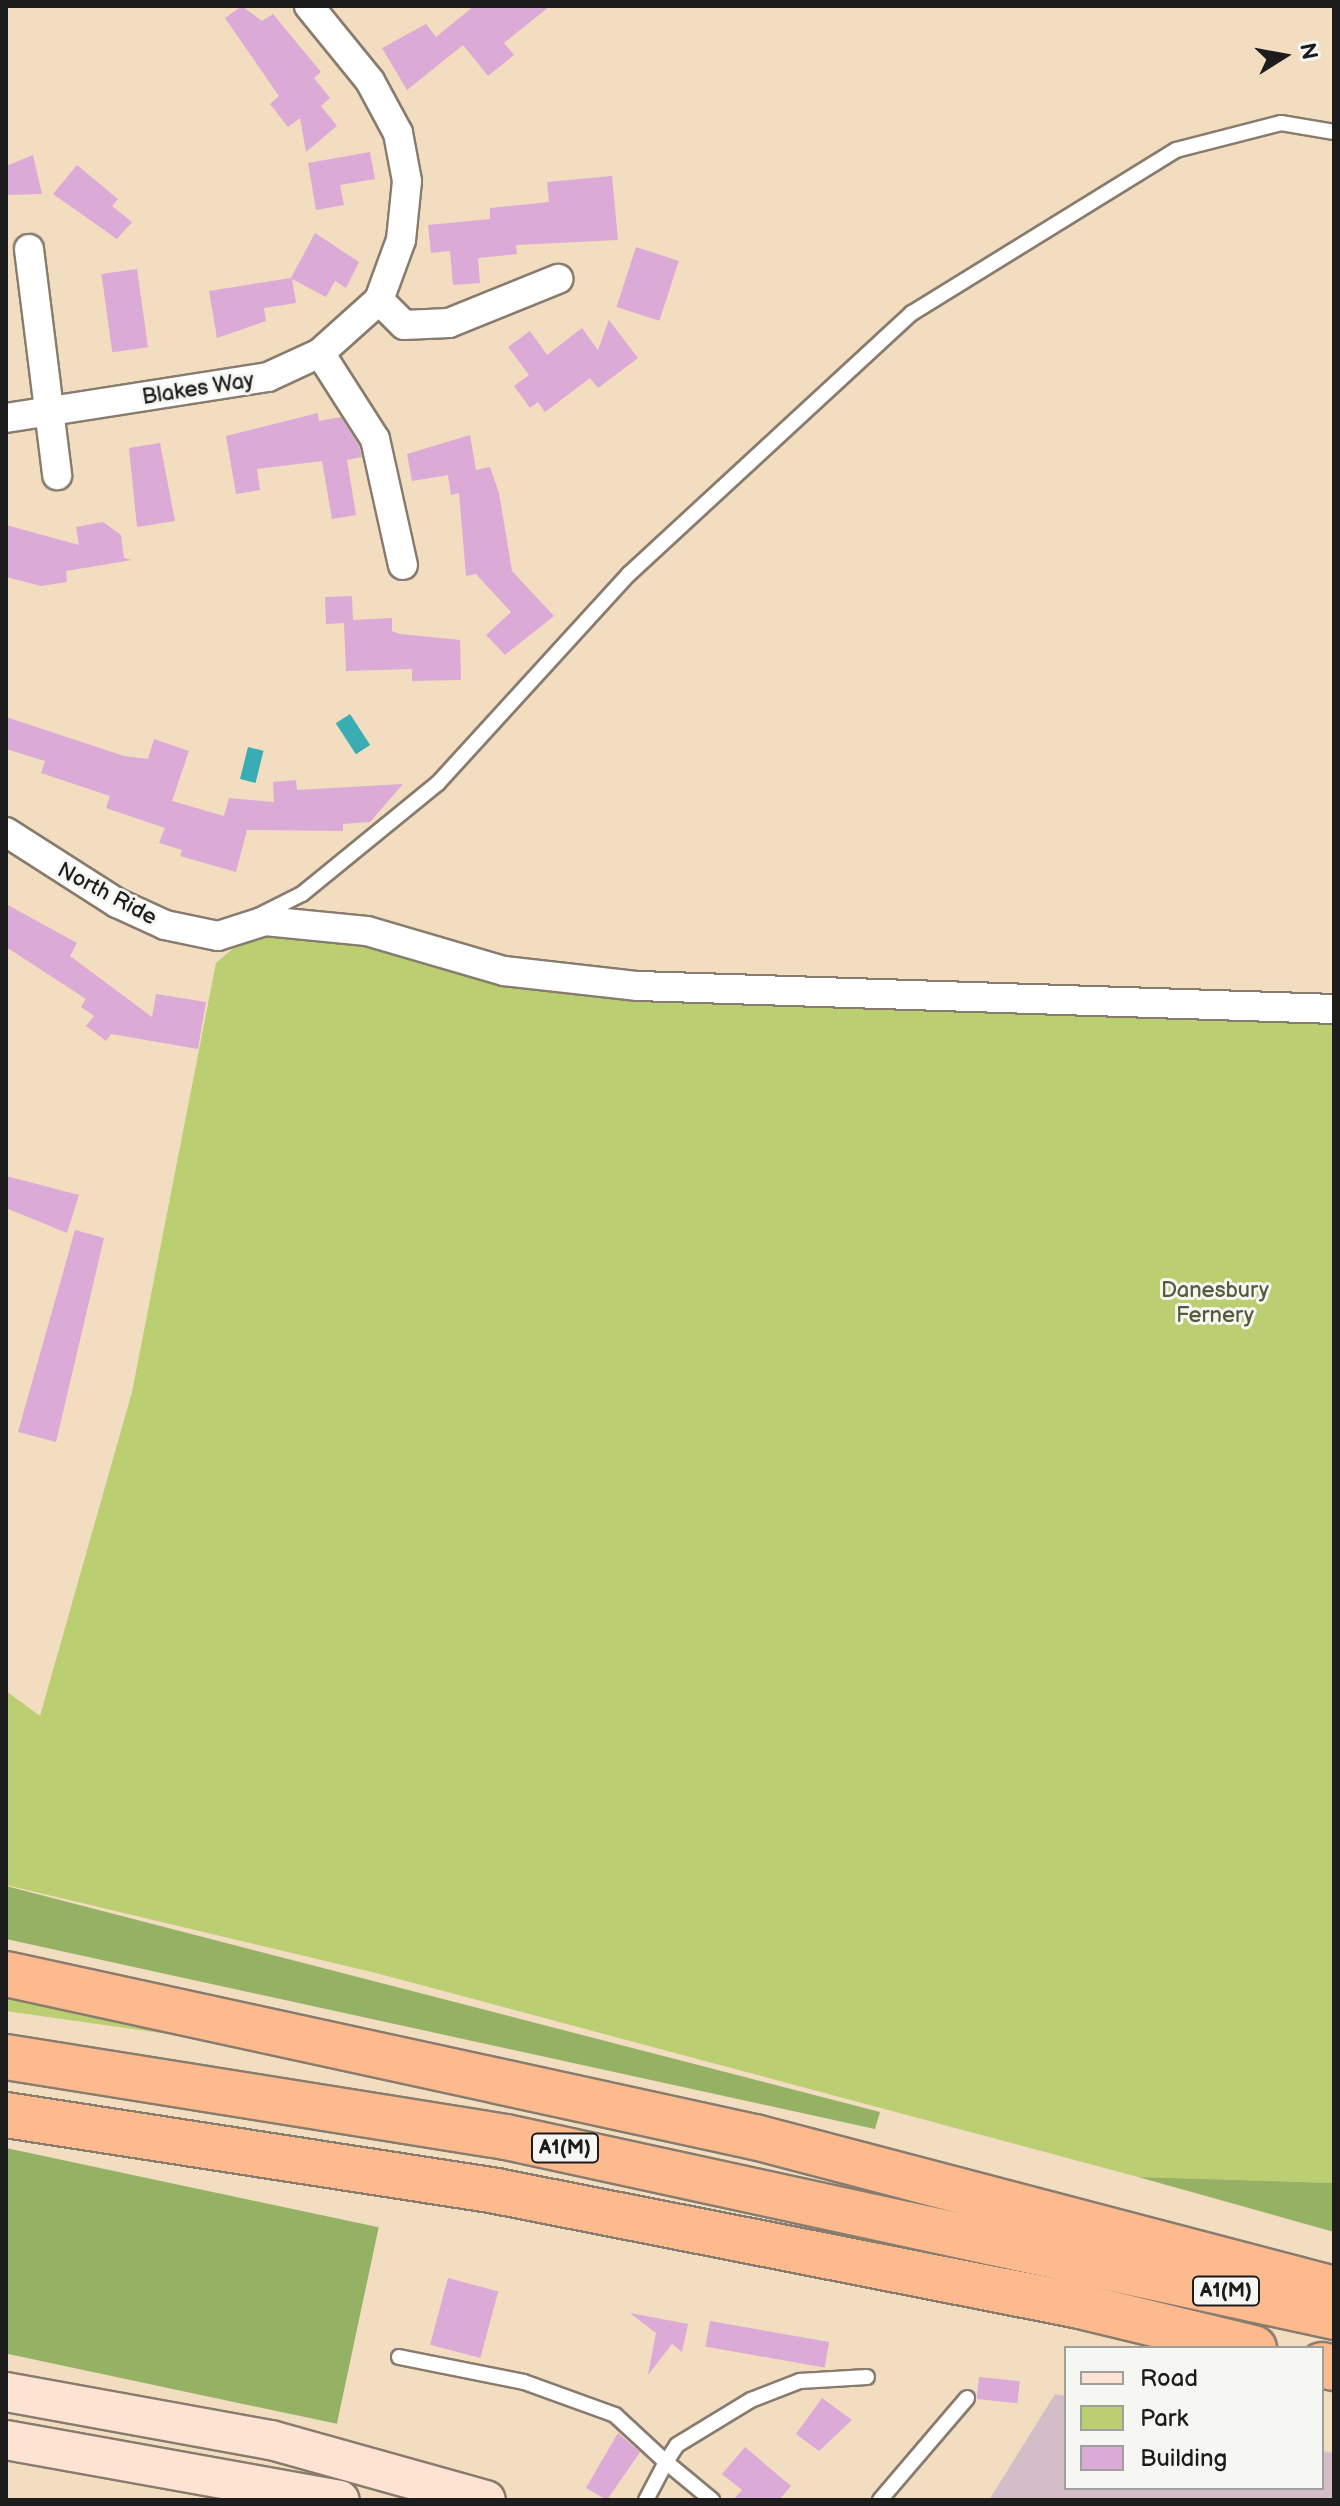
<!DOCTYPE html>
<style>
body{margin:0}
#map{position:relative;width:1340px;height:2506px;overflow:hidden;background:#f2ddc0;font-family:"Balsamiq Sans",sans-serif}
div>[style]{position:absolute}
.industrial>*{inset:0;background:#d2bdc8}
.green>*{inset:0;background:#bcce72}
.forest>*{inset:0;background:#95b164;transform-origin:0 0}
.water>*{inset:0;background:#3aacb4;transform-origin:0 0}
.building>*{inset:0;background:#dbaad6;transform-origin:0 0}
.roads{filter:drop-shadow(2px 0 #877c6e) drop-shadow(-2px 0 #877c6e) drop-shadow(0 2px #877c6e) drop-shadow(0 -2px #877c6e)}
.service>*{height:14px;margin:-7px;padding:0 7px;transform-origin:7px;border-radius:7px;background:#fff}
.minor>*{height:28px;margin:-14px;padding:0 14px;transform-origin:14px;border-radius:14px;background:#fff}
.secondary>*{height:38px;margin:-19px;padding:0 19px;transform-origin:19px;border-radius:19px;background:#fee3d2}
.motorway>*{height:44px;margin:-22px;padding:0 22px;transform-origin:22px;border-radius:22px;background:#fcba8e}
span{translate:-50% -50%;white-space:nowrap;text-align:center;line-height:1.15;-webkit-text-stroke:6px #f6f6f2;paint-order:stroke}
.shield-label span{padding:2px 6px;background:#f6f6f2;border:2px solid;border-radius:6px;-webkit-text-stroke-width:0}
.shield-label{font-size:20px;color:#1c1c1c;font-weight:700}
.street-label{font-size:22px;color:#1c1c1c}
.park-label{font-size:22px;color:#545a3a}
.frame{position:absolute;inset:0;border:8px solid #1c1c1c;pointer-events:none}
.legend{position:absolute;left:1064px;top:2346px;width:260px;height:144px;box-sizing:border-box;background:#f6f6f2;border:2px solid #9f9f9c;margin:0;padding:10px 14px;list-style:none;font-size:24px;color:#1c1c1c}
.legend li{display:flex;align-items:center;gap:16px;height:40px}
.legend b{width:40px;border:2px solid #9f9f9c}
.north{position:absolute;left:1244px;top:16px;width:80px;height:80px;-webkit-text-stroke:6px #f6f6f2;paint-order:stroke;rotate:79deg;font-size:22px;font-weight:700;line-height:32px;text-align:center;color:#1c1c1c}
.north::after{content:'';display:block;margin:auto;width:28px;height:36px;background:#1c1c1c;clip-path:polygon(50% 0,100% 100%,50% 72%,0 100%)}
</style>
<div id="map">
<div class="industrial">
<div style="clip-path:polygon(1055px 2394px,1066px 2396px,1066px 2488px,1322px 2488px,1322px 2451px,1334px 2453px,1334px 2500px,989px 2500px)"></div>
</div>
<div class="green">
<div style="clip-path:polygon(265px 921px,504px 971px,1334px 1003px,1334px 2183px,1138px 2177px,376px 1973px,6px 1885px,6px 1691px,40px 1716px,132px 1392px,216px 963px)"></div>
<div style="clip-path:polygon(6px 1992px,301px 2053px,6px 2011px)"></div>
</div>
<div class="forest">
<div style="clip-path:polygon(6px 1886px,880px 2112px,875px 2129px,6px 1939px)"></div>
<div style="left:6px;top:2148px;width:381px;height:201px;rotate:12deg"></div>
<div style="clip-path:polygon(1138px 2177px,1334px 2183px,1334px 2232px)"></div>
</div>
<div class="water">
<div style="left:350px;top:714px;width:37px;height:17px;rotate:57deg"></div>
<div style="left:248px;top:747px;width:16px;height:33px;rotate:14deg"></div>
</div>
<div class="building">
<div style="clip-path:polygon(242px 6px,262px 21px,273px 14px,321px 72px,314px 78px,330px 98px,321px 106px,337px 126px,306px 152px,300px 118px,288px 127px,270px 104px,279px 96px,225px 18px)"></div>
<div style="clip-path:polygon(474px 6px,550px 6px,504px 43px,514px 55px,488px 76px,463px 45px,407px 90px,382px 48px,426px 24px,436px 37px)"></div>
<div style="clip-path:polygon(370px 152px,375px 179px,340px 185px,344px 205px,316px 210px,308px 163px)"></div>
<div style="clip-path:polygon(33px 155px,42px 194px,6px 195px,6px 166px)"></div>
<div style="clip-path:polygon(77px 165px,118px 199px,112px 206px,132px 222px,117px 239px,53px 194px)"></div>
<div style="clip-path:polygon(612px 176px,618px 240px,516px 245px,517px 254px,478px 258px,480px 283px,453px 285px,450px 251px,431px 253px,428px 225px,490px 219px,490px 208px,549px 202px,547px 182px)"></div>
<div style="clip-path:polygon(315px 233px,359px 262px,346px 288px,335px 281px,326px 297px,292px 279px,296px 303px,264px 308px,266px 321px,217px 338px,209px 291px,291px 278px)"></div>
<div style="left:636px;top:247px;width:45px;height:63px;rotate:18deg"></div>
<div style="left:137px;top:269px;width:79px;height:36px;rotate:82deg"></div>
<div style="clip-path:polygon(609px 320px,638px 358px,598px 388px,590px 378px,545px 412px,538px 402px,530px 408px,514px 386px,529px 375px,508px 347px,530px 331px,547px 355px,582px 328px,598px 350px)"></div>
<div style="clip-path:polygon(318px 413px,319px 421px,341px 417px,359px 446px,362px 457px,347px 460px,356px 515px,332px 519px,322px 461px,257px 469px,260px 490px,236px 494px,226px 436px)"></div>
<div style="clip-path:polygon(470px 435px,476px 470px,490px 467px,499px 493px,512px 571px,554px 616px,505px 655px,486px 635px,511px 612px,476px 574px,466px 576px,459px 493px,451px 495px,448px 475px,412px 481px,407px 454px)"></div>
<div style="clip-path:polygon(160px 443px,175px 521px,137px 527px,129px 448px)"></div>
<div style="clip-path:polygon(103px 522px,121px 535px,124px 558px,132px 560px,66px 571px,67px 582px,41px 586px,6px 577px,6px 525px,79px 545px,76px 527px)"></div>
<div style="clip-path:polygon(352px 596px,353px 620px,392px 618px,392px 631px,400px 634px,460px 640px,461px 680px,412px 681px,412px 669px,346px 671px,344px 623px,326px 624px,325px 597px)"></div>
<div style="clip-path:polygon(6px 717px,124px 756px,148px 759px,154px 739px,189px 751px,172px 801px,224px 816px,229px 798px,274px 802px,273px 782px,296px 780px,297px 790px,403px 784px,370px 822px,343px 824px,343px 831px,247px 830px,236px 872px,180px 856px,182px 850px,159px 843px,165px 828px,106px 808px,110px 796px,41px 773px,45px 761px,6px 749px)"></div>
<div style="clip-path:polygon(6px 904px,77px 943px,70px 956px,152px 1017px,156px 994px,206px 1002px,198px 1049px,111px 1034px,106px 1041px,86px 1026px,94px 1016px,81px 1007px,86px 999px,6px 947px)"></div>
<div style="clip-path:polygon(6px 1176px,79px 1195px,67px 1233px,6px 1208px)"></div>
<div style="clip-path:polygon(75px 1230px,104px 1238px,56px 1442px,18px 1432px)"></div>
<div style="left:448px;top:2278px;width:52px;height:69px;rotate:15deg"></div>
<div style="clip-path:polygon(630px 2313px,688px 2324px,682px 2352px,672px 2344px,648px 2375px,656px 2333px)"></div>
<div style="left:710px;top:2321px;width:121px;height:26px;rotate:10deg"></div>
<div style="left:979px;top:2377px;width:41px;height:22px;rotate:6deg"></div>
<div style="clip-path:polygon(822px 2398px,852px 2420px,819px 2451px,796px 2434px)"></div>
<div style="clip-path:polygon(618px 2433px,640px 2452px,607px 2500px,586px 2488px)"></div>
<div style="clip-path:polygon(745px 2447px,791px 2486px,779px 2500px,733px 2500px,742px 2490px,722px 2474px)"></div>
</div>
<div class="roads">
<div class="service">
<div style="left:258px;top:916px;width:49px;rotate:-26.6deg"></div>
<div style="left:302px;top:894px;width:176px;rotate:-39.2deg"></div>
<div style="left:438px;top:783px;width:283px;rotate:-47.6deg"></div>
<div style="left:629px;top:574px;width:385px;rotate:-42.7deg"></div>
<div style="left:912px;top:313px;width:310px;rotate:-31.7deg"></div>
<div style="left:1176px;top:150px;width:108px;rotate:-14.4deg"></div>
<div style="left:1281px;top:123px;width:54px;rotate:9.6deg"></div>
<div style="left:399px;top:2357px;width:127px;rotate:11.3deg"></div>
<div style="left:524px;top:2382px;width:97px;rotate:19.9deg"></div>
<div style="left:615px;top:2415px;width:69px;rotate:42.7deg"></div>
<div style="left:666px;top:2462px;width:20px;rotate:-57deg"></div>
<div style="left:677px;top:2445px;width:87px;rotate:-31.3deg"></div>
<div style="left:751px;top:2400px;width:53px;rotate:-21.2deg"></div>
<div style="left:800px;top:2381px;width:67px;rotate:-3.4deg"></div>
<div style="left:646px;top:2500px;width:43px;rotate:-62.2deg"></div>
<div style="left:666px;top:2462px;width:60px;rotate:39.6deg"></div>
<div style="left:880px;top:2500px;width:134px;rotate:-49.5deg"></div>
</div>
<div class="minor">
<div style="left:29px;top:249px;width:228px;rotate:82.9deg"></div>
<div style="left:379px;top:300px;width:35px;rotate:45deg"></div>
<div style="left:404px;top:325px;width:45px;rotate:-2.5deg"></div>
<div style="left:449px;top:323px;width:118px;rotate:-22deg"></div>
<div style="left:320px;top:353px;width:102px;rotate:57.4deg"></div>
<div style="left:375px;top:439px;width:129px;rotate:77.5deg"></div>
<div style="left:6px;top:418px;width:265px;rotate:-8.9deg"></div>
<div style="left:268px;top:377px;width:57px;rotate:-24.8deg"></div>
<div style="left:320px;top:353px;width:79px;rotate:-41.9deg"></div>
<div style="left:379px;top:300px;width:64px;rotate:-69.9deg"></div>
<div style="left:401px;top:240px;width:59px;rotate:-84.2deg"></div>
<div style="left:407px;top:181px;width:49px;rotate:-100.6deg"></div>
<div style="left:398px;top:133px;width:59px;rotate:-118.3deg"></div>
<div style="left:370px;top:81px;width:97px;rotate:-129.1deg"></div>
<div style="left:6px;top:832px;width:132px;rotate:32.6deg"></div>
<div style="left:117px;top:903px;width:53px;rotate:24.6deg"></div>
<div style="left:165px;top:925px;width:54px;rotate:11.7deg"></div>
<div style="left:218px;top:936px;width:49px;rotate:-17.7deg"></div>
<div style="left:265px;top:921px;width:102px;rotate:5.6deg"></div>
<div style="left:367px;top:931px;width:143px;rotate:16.3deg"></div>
<div style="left:504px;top:971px;width:135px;rotate:6.4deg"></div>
<div style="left:638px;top:986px;width:696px;rotate:1.89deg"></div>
</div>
<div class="secondary">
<div style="left:6px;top:2392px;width:269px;rotate:10.3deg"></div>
<div style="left:271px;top:2440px;width:223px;rotate:15.6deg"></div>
<div style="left:6px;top:2440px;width:339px;rotate:10.2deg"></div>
</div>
<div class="motorway">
<div style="left:6px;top:1974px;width:767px;rotate:12.28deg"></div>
<div style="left:755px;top:2137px;width:599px;rotate:14.71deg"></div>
<div style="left:6px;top:2057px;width:506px;rotate:9.09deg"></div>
<div style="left:506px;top:2137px;width:847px;rotate:12.26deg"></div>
<div style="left:6px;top:2115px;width:496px;rotate:8.8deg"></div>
<div style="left:496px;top:2191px;width:595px;rotate:11.14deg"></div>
<div style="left:1080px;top:2306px;width:179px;rotate:13.6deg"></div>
<div style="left:1322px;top:2365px;width:12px;rotate:14deg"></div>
</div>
</div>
<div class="shield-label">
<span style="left:565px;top:2148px">A1(M)</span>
<span style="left:1226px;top:2291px">A1(M)</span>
</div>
<div class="street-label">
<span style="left:198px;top:389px;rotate:-9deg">Blakes Way</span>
<span style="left:107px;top:894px;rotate:28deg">North Ride</span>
</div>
<div class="park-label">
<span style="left:1215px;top:1303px">Danesbury<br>Fernery</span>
</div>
<div class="frame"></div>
<ul class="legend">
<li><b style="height:10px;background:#fee3d2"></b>Road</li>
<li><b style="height:22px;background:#bcce72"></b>Park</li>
<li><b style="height:22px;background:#dbaad6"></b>Building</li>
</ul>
<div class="north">N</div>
</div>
